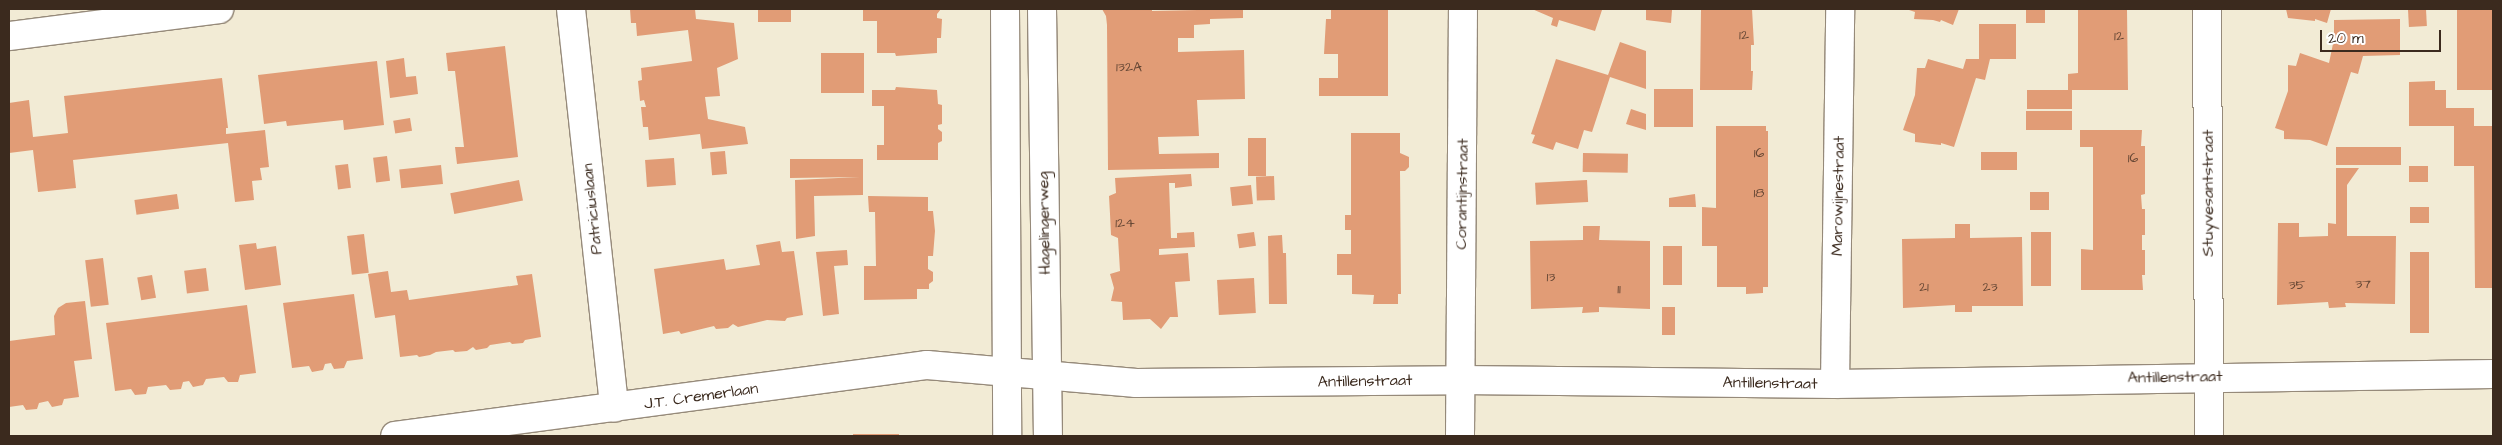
<!DOCTYPE html>
<style>
body{margin:0}
#map{position:relative;width:2502px;height:445px;overflow:hidden;background:#f2ebd5;font-family:"Architects Daughter",sans-serif}
div>[style]{position:absolute}
.building>*{inset:0;background:#e19c76;transform-origin:0 0}
.roads{filter:drop-shadow(1px 0 #968a7a) drop-shadow(-1px 0 #968a7a) drop-shadow(0 1px #968a7a) drop-shadow(0 -1px #968a7a)}
.minor>*{height:28px;margin:-14px;padding:0 14px;transform-origin:14px;border-radius:14px;background:#fff}
.major>*{height:28px;margin:-14px;padding:0 14px;transform-origin:14px;border-radius:14px;background:#fff}
span{translate:-50% -50%;white-space:nowrap;text-align:center;line-height:1.15;-webkit-text-stroke:4px #fff;paint-order:stroke}
.number-label{font-size:14px;color:#644634}
.number-label span{-webkit-text-stroke-width:0}
.street-label{font-size:16px;color:#3b2a1e}
.frame{position:absolute;inset:0;border:10px solid #3b2a1e;pointer-events:none}
.scale{position:absolute;left:2320px;top:30px;width:121px;height:22px;box-sizing:border-box;border:2px solid #3b2a1e;border-top:0;padding-left:6px;font-size:15px;line-height:18px;white-space:nowrap;color:#3b2a1e;-webkit-text-stroke:4px #fff;paint-order:stroke}
</style>
<div id="map">
<div class="building">
<div style="clip-path:polygon(630px 9px,695px 9px,696px 19px,734px 23px,738px 59px,717px 68px,720px 96px,705px 97px,708px 119px,745px 127px,748px 144px,702px 149px,700px 134px,649px 140px,648px 127px,643px 127px,641px 107px,646px 107px,644px 100px,640px 101px,638px 81px,642px 80px,641px 68px,692px 61px,688px 30px,637px 36px,636px 23px,631px 23px)"></div>
<div style="left:758px;top:9px;width:33px;height:13px"></div>
<div style="clip-path:polygon(863px 9px,941px 9px,937px 14px,937px 18px,942px 19px,941px 38px,937px 38px,937px 53px,896px 56px,895px 53px,877px 53px,877px 21px,863px 21px)"></div>
<div style="clip-path:polygon(1102px 9px,1152px 9px,1152px 11px,1243px 9px,1243px 18px,1210px 19px,1210px 24px,1194px 25px,1194px 38px,1178px 38px,1178px 52px,1244px 50px,1245px 99px,1197px 100px,1199px 136px,1158px 137px,1159px 154px,1219px 153px,1219px 168px,1108px 170px,1107px 25px,1106px 16px)"></div>
<div style="clip-path:polygon(1331px 9px,1388px 9px,1388px 96px,1319px 96px,1319px 78px,1338px 78px,1338px 54px,1324px 54px,1326px 19px,1331px 19px)"></div>
<div style="clip-path:polygon(1532px 9px,1598px 9px,1602px 10px,1595px 31px,1559px 20px,1557px 27px,1551px 25px,1553px 18px)"></div>
<div style="clip-path:polygon(1701px 9px,1752px 9px,1754px 45px,1751px 45px,1751px 71px,1753px 71px,1752px 90px,1700px 90px)"></div>
<div style="clip-path:polygon(1906px 9px,1959px 9px,1953px 25px,1941px 20px,1940px 22px,1933px 20px,1914px 19px,1915px 12px)"></div>
<div style="left:2026px;top:9px;width:19px;height:14px"></div>
<div style="clip-path:polygon(2078px 9px,2127px 9px,2128px 90px,2072px 90px,2072px 109px,2027px 109px,2027px 90px,2068px 90px,2068px 74px,2078px 73px)"></div>
<div style="clip-path:polygon(2286px 9px,2331px 9px,2327px 23px,2315px 19px,2315px 21px,2288px 18px)"></div>
<div style="left:2426px;top:9px;width:17px;height:18px;rotate:87deg"></div>
<div style="left:2457px;top:9px;width:36px;height:81px"></div>
<div style="clip-path:polygon(1646px 10px,1672px 10px,1671px 23px,1646px 20px)"></div>
<div style="clip-path:polygon(2400px 19px,2400px 55px,2363px 56px,2358px 74px,2351px 72px,2327px 146px,2310px 140px,2284px 139px,2284px 131px,2275px 128px,2288px 91px,2288px 65px,2296px 66px,2300px 53px,2329px 63px,2334px 39px,2334px 20px)"></div>
<div style="clip-path:polygon(1979px 24px,2016px 24px,2016px 59px,1990px 59px,1985px 80px,1976px 78px,1954px 147px,1941px 143px,1941px 145px,1915px 142px,1915px 134px,1903px 130px,1915px 95px,1917px 68px,1925px 68px,1928px 59px,1963px 69px,1966px 59px,1979px 59px)"></div>
<div style="clip-path:polygon(1620px 42px,1646px 51px,1646px 89px,1610px 77px,1592px 132px,1584px 130px,1578px 149px,1556px 142px,1553px 150px,1532px 143px,1535px 135px,1531px 134px,1556px 59px,1608px 75px)"></div>
<div style="clip-path:polygon(505px 46px,518px 157px,457px 164px,455px 147px,464px 147px,455px 71px,448px 71px,446px 53px)"></div>
<div style="left:821px;top:53px;width:43px;height:40px"></div>
<div style="clip-path:polygon(404px 58px,406px 77px,416px 76px,418px 94px,390px 98px,386px 61px)"></div>
<div style="clip-path:polygon(377px 61px,384px 125px,344px 130px,343px 120px,287px 126px,286px 121px,264px 124px,258px 75px)"></div>
<div style="clip-path:polygon(222px 78px,228px 128px,226px 128px,226px 134px,265px 130px,269px 167px,260px 168px,262px 180px,252px 181px,254px 200px,235px 202px,228px 143px,73px 160px,76px 188px,38px 192px,33px 150px,9px 153px,9px 103px,29px 100px,33px 137px,68px 133px,64px 96px)"></div>
<div style="clip-path:polygon(2435px 81px,2435px 90px,2446px 90px,2446px 108px,2474px 108px,2474px 126px,2493px 126px,2493px 288px,2475px 288px,2474px 166px,2454px 166px,2454px 126px,2409px 126px,2409px 82px)"></div>
<div style="clip-path:polygon(896px 87px,937px 90px,938px 104px,942px 105px,942px 124px,938px 125px,938px 129px,942px 132px,942px 141px,938px 143px,938px 160px,877px 160px,877px 145px,884px 145px,884px 106px,872px 106px,872px 90px,895px 90px)"></div>
<div style="left:1654px;top:89px;width:39px;height:38px"></div>
<div style="clip-path:polygon(1631px 109px,1646px 114px,1646px 130px,1626px 124px)"></div>
<div style="left:2026px;top:111px;width:46px;height:19px"></div>
<div style="left:410px;top:118px;width:13px;height:17px;rotate:81deg"></div>
<div style="clip-path:polygon(1716px 126px,1766px 126px,1766px 131px,1768px 131px,1768px 287px,1763px 287px,1763px 293px,1746px 294px,1746px 287px,1717px 287px,1717px 246px,1702px 246px,1702px 207px,1716px 208px)"></div>
<div style="clip-path:polygon(2080px 130px,2142px 130px,2141px 146px,2145px 146px,2145px 194px,2141px 195px,2142px 209px,2145px 209px,2145px 235px,2142px 235px,2142px 250px,2145px 250px,2145px 275px,2142px 275px,2143px 290px,2081px 290px,2081px 249px,2093px 250px,2093px 147px,2080px 147px)"></div>
<div style="clip-path:polygon(1351px 133px,1400px 133px,1400px 153px,1409px 157px,1409px 167px,1405px 171px,1400px 171px,1401px 294px,1398px 294px,1398px 304px,1373px 304px,1374px 295px,1352px 294px,1352px 275px,1337px 275px,1337px 254px,1351px 254px,1351px 230px,1345px 230px,1345px 215px,1351px 215px)"></div>
<div style="left:1248px;top:138px;width:18px;height:38px"></div>
<div style="left:2336px;top:147px;width:65px;height:18px"></div>
<div style="left:725px;top:151px;width:23px;height:15px;rotate:85deg"></div>
<div style="left:1981px;top:152px;width:36px;height:18px"></div>
<div style="left:1583px;top:153px;width:45px;height:19px;rotate:1deg"></div>
<div style="left:387px;top:156px;width:25px;height:14px;rotate:83deg"></div>
<div style="left:674px;top:158px;width:27px;height:29px;rotate:86deg"></div>
<div style="clip-path:polygon(790px 159px,863px 159px,863px 195px,814px 196px,815px 236px,796px 239px,795px 180px,860px 177px,790px 178px)"></div>
<div style="left:348px;top:164px;width:24px;height:13px;rotate:83deg"></div>
<div style="left:441px;top:165px;width:19px;height:42px;rotate:84deg"></div>
<div style="left:2409px;top:166px;width:19px;height:16px"></div>
<div style="clip-path:polygon(2336px 168px,2359px 168px,2347px 185px,2347px 236px,2396px 236px,2395px 304px,2345px 303px,2346px 307px,2329px 308px,2328px 302px,2277px 305px,2278px 223px,2299px 223px,2299px 237px,2328px 236px,2328px 223px,2336px 224px)"></div>
<div style="clip-path:polygon(1191px 174px,1192px 186px,1175px 188px,1175px 183px,1169px 183px,1171px 238px,1177px 238px,1177px 233px,1194px 232px,1195px 247px,1159px 249px,1159px 255px,1188px 253px,1190px 281px,1175px 282px,1178px 317px,1170px 317px,1161px 329px,1150px 319px,1123px 320px,1122px 302px,1111px 301px,1114px 288px,1110px 274px,1120px 271px,1118px 238px,1111px 235px,1110px 214px,1109px 196px,1116px 193px,1115px 178px)"></div>
<div style="left:1274px;top:176px;width:24px;height:18px;rotate:88deg"></div>
<div style="left:519px;top:180px;width:21px;height:70px;rotate:79deg"></div>
<div style="left:1587px;top:180px;width:22px;height:52px;rotate:87deg"></div>
<div style="left:1251px;top:185px;width:19px;height:21px;rotate:84deg"></div>
<div style="left:2030px;top:192px;width:19px;height:18px"></div>
<div style="left:177px;top:194px;width:15px;height:43px;rotate:82deg"></div>
<div style="clip-path:polygon(1695px 194px,1696px 207px,1669px 207px,1669px 198px)"></div>
<div style="clip-path:polygon(868px 196px,928px 197px,928px 211px,933px 211px,935px 231px,933px 256px,928px 256px,928px 269px,933px 272px,933px 281px,929px 284px,929px 289px,917px 289px,917px 299px,864px 300px,864px 266px,876px 266px,875px 212px,869px 212px)"></div>
<div style="left:2410px;top:207px;width:19px;height:16px"></div>
<div style="clip-path:polygon(1955px 224px,1970px 224px,1970px 238px,2022px 237px,2023px 306px,1972px 306px,1972px 312px,1955px 312px,1955px 305px,1903px 308px,1902px 239px,1955px 238px)"></div>
<div style="clip-path:polygon(1583px 226px,1600px 226px,1599px 240px,1650px 241px,1650px 309px,1599px 307px,1599px 312px,1582px 313px,1583px 307px,1531px 309px,1530px 241px,1583px 240px)"></div>
<div style="left:1254px;top:232px;width:14px;height:17px;rotate:82deg"></div>
<div style="left:2031px;top:232px;width:20px;height:54px"></div>
<div style="left:364px;top:234px;width:39px;height:17px;rotate:83deg"></div>
<div style="clip-path:polygon(1282px 235px,1283px 253px,1286px 253px,1287px 304px,1269px 304px,1268px 236px)"></div>
<div style="clip-path:polygon(780px 241px,782px 252px,794px 251px,803px 315px,787px 318px,785px 321px,767px 320px,738px 327px,733px 324px,728px 328px,716px 329px,714px 326px,681px 334px,679px 331px,663px 334px,654px 269px,724px 259px,726px 270px,760px 265px,756px 245px)"></div>
<div style="clip-path:polygon(256px 243px,257px 249px,276px 246px,281px 285px,245px 290px,239px 245px)"></div>
<div style="left:1663px;top:246px;width:19px;height:39px"></div>
<div style="clip-path:polygon(847px 250px,848px 265px,834px 266px,839px 314px,823px 316px,816px 252px)"></div>
<div style="left:2410px;top:252px;width:19px;height:81px"></div>
<div style="left:103px;top:258px;width:47px;height:18px;rotate:83deg"></div>
<div style="left:206px;top:268px;width:23px;height:22px;rotate:83deg"></div>
<div style="clip-path:polygon(388px 271px,391px 292px,407px 290px,409px 300px,518px 285px,516px 276px,532px 274px,541px 337px,525px 340px,523px 343px,512px 344px,510px 342px,490px 345px,487px 348px,476px 350px,473px 347px,467px 351px,455px 352px,453px 350px,436px 352px,430px 355px,419px 357px,417px 355px,400px 357px,395px 315px,375px 318px,368px 274px)"></div>
<div style="left:152px;top:275px;width:23px;height:15px;rotate:80deg"></div>
<div style="left:1254px;top:278px;width:35px;height:37px;rotate:87deg"></div>
<div style="clip-path:polygon(354px 294px,363px 359px,347px 361px,344px 368px,334px 369px,331px 363px,325px 364px,323px 370px,312px 372px,309px 366px,292px 368px,283px 303px)"></div>
<div style="clip-path:polygon(85px 301px,92px 359px,74px 361px,79px 397px,64px 399px,62px 405px,52px 407px,48px 401px,39px 403px,37px 409px,26px 410px,23px 405px,9px 407px,9px 341px,55px 335px,54px 316px,58px 308px,66px 303px)"></div>
<div style="clip-path:polygon(247px 305px,256px 373px,240px 375px,238px 382px,228px 382px,224px 377px,206px 379px,203px 385px,193px 387px,189px 381px,183px 382px,181px 389px,170px 390px,166px 385px,148px 387px,146px 394px,135px 395px,131px 389px,115px 391px,106px 323px)"></div>
<div style="left:1662px;top:307px;width:13px;height:28px"></div>
<div style="left:853px;top:434px;width:46px;height:2px"></div>
</div>
<div class="roads">
<div class="minor">
<div style="left:571px;top:9px;width:401px;rotate:83.8deg"></div>
<div style="left:2207px;top:9px;width:427px;rotate:89.7deg"></div>
<div style="left:9px;top:36px;width:212px;rotate:-7.3deg"></div>
<div style="left:1835px;top:384px;width:375px;rotate:-89.2deg"></div>
<div style="left:395px;top:436px;width:537px;rotate:-7.6deg"></div>
<div style="left:927px;top:365px;width:210px;rotate:4.9deg"></div>
<div style="left:1136px;top:383px;width:324px;rotate:-0.5deg"></div>
<div style="left:1460px;top:380px;width:375px;rotate:0.6deg"></div>
<div style="left:1835px;top:384px;width:658px;rotate:-0.87deg"></div>
<div style="left:1460px;top:436px;width:427px;rotate:-89.6deg"></div>
</div>
<div class="major">
<div style="left:1005px;top:9px;width:427px;rotate:89.7deg"></div>
<div style="left:1042px;top:9px;width:427px;rotate:89.2deg"></div>
</div>
</div>
<div class="number-label">
<span style="left:1744px;top:35px">12</span>
<span style="left:2119px;top:36px">12</span>
<span style="left:1129px;top:67px">132A</span>
<span style="left:1759px;top:153px">16</span>
<span style="left:2133px;top:158px">16</span>
<span style="left:1759px;top:193px">18</span>
<span style="left:1125px;top:223px">124</span>
<span style="left:1551px;top:277px">13</span>
<span style="left:2363px;top:284px">37</span>
<span style="left:2297px;top:285px">35</span>
<span style="left:1924px;top:287px">21</span>
<span style="left:1990px;top:287px">23</span>
<span style="left:1619px;top:289px">11</span>
</div>
<div class="street-label">
<span style="left:2208px;top:193px;rotate:-90deg">Stuyvesantstraat</span>
<span style="left:1462px;top:194px;rotate:-89deg">Corantijnstraat</span>
<span style="left:1838px;top:196px;rotate:-89deg">Marowijnestraat</span>
<span style="left:592px;top:209px;rotate:-96deg">Patriciuslaan</span>
<span style="left:1044px;top:223px;rotate:-91deg">Hagelingerweg</span>
<span style="left:2175px;top:377px;rotate:-1deg">Antillenstraat</span>
<span style="left:1365px;top:381px;rotate:-1deg">Antillenstraat</span>
<span style="left:1770px;top:383px;rotate:1deg">Antillenstraat</span>
<span style="left:701px;top:396px;rotate:-8deg">J.T. Cremerlaan</span>
</div>
<div class="frame"></div>
<div class="scale">20 m</div>
</div>
